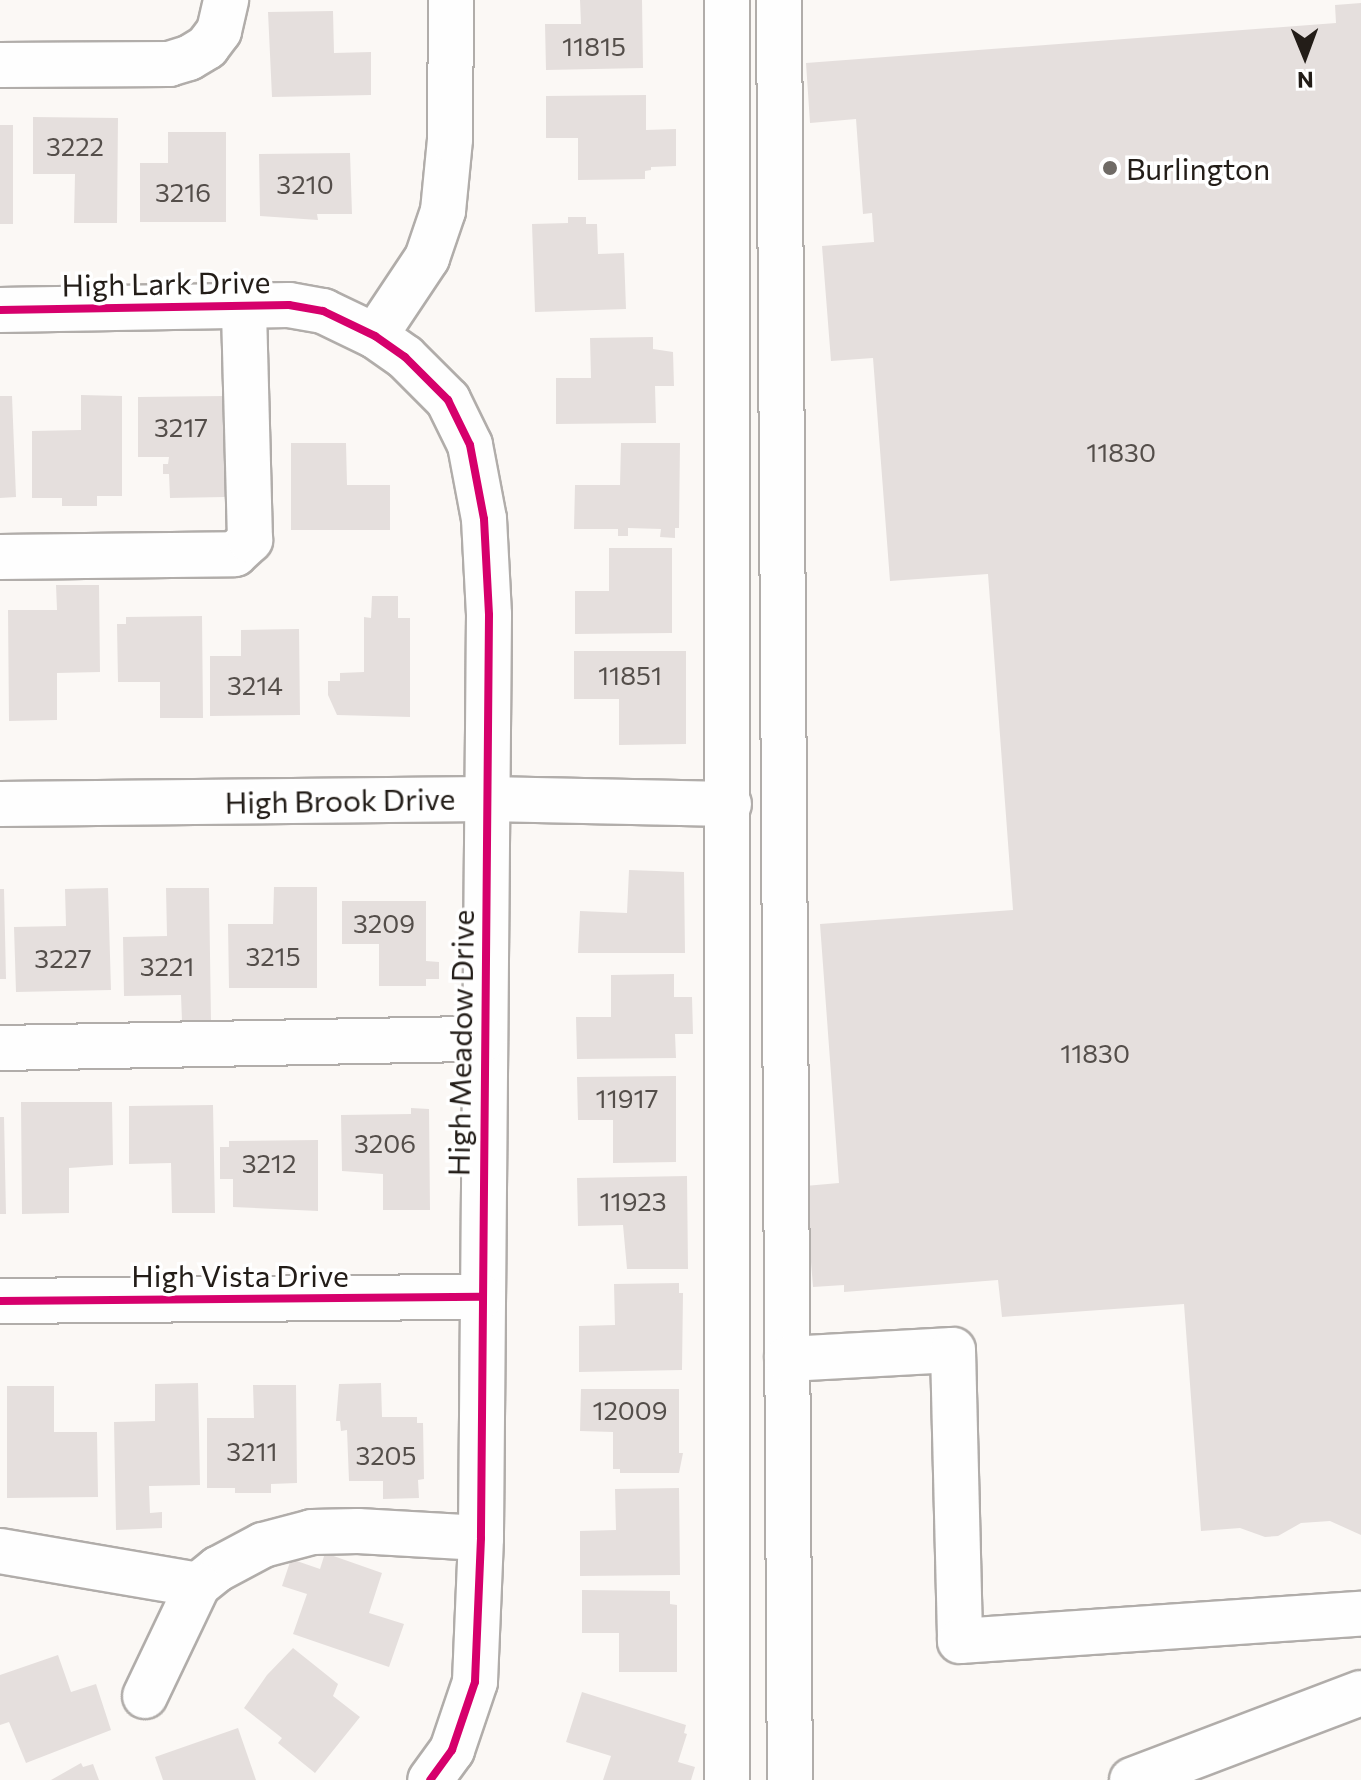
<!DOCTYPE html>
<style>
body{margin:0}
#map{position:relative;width:1361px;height:1780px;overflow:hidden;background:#fbf8f5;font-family:Commissioner,sans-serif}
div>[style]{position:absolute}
.building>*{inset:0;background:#e5dfdd;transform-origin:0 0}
.roads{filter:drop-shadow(2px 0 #b1adaa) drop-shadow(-2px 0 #b1adaa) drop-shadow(0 2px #b1adaa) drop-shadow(0 -2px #b1adaa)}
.minor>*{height:44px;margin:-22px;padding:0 22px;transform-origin:22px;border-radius:22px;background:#fefefe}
.cycleway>*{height:8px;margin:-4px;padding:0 4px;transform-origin:4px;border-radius:4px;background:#d6006c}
.dots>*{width:22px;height:22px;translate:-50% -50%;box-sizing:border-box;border:4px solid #fff;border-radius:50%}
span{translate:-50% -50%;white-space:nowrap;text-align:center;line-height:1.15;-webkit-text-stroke:7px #fff;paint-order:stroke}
.number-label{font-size:26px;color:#544e4a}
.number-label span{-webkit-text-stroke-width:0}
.poi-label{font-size:30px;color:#231d18}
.left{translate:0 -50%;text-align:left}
.street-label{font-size:30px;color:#231d18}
.north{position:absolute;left:1265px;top:16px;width:80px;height:80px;-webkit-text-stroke:6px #fff;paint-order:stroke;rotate:179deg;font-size:22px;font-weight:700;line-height:32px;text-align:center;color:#231d18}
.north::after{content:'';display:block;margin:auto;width:28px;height:36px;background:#231d18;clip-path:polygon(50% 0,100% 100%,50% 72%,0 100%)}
</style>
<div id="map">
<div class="building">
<div style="clip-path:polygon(580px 0,642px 0,643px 68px,546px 70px,545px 24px,581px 24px)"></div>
<div style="clip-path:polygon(1361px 3px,1361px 1535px,1330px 1521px,1301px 1523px,1278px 1536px,1265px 1537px,1240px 1528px,1201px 1531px,1184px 1304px,1002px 1317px,998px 1280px,844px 1292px,844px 1285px,813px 1287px,805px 1186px,839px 1183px,820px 924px,1013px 910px,988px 574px,890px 581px,873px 358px,831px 361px,822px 246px,874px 242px,872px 213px,863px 214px,856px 119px,810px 123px,806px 63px,1336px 23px,1335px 5px)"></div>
<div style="clip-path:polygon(333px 11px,334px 53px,371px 52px,371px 95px,272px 97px,268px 12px)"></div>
<div style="clip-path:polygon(646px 95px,646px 130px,676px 129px,676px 166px,651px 167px,651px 170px,645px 171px,645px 179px,578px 180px,578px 138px,546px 138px,546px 96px)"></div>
<div style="clip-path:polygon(33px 117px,118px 118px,117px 223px,74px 223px,75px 174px,33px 174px)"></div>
<div style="left:0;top:125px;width:13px;height:99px"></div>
<div style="clip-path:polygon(168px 132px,226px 132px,226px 222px,140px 222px,140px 163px,168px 163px)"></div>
<div style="clip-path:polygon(350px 153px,352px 214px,317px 214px,318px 220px,260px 216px,259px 154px)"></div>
<div style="clip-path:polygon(568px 217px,586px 217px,586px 224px,597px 224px,598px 254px,624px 253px,626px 309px,535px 312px,532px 224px,568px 223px)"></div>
<div style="clip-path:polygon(653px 337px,653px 349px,673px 352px,674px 386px,655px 386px,656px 423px,556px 424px,556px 378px,591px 378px,590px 338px)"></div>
<div style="clip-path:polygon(81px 395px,122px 396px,122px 496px,97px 496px,97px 506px,62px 506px,62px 498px,32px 498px,32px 431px,81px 430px)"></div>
<div style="clip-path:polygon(0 396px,12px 396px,16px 497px,0 498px)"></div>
<div style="clip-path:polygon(224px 396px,225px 497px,170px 498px,169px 474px,163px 474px,163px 464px,168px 464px,169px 457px,138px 457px,138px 397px)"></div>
<div style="clip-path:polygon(291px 443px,346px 443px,347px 485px,390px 485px,390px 530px,291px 530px)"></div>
<div style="clip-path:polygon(621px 443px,680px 443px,679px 528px,675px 528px,675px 538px,660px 537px,661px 529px,628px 528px,628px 536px,618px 536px,618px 529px,574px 529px,575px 485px,620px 485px)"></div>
<div style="clip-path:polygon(609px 548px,672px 548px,672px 633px,575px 634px,575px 591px,609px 591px)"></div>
<div style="clip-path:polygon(56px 585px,99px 585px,100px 672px,57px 673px,57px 720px,9px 721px,8px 610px,57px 610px)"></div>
<div style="clip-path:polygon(372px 596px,398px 596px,398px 618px,410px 618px,410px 717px,337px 715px,328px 695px,328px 681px,340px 681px,340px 673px,364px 672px,364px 617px,371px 618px)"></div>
<div style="clip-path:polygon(202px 616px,203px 718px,160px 718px,160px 682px,118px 682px,117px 624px,126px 624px,126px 617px)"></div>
<div style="clip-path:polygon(299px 629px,300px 715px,210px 716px,210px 656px,241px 656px,241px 630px)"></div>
<div style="clip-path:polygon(574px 651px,686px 651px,686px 744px,619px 745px,619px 699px,574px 699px)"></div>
<div style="clip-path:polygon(629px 870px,684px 872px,685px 953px,578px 953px,580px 911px,627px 913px)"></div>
<div style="clip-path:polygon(274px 887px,317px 887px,317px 988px,229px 988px,228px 924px,273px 924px)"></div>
<div style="clip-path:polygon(108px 888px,111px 990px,16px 992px,14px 927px,66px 926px,65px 889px)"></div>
<div style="clip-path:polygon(166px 888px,209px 888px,211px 1021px,182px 1021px,181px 995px,124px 996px,123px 937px,167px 936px)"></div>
<div style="clip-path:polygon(0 889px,4px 889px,6px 979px,0 979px)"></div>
<div style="clip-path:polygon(342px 901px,426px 901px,426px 961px,439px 962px,439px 979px,426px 979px,426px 986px,379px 986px,379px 944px,342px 944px)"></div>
<div style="clip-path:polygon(674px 974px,674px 997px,692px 997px,693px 1034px,675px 1034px,676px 1058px,577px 1059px,576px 1017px,611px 1017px,611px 975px)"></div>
<div style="clip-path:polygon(676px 1076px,676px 1162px,613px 1163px,613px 1120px,578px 1120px,577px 1077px)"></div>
<div style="clip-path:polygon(21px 1102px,112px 1102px,113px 1165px,69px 1168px,69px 1213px,22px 1214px)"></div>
<div style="clip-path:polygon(213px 1105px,215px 1213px,172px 1213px,171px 1163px,129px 1164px,129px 1106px)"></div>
<div style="clip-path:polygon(411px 1108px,429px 1109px,430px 1210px,383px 1210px,383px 1174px,342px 1171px,341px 1115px,411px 1114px)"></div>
<div style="clip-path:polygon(0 1117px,4px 1117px,6px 1214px,0 1214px)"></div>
<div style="clip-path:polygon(318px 1140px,318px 1211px,233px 1207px,233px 1179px,220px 1179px,220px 1147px,229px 1147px,229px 1141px)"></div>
<div style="clip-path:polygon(687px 1176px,688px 1269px,627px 1269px,623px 1225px,578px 1226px,577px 1178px)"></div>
<div style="clip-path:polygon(679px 1283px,679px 1293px,683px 1293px,682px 1370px,579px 1372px,579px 1326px,615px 1325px,614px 1284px)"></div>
<div style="clip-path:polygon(198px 1383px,200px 1485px,149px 1486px,150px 1513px,162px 1512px,162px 1528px,116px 1530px,114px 1422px,155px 1421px,155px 1384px)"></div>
<div style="clip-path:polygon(381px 1383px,382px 1417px,417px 1417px,417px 1423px,423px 1423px,424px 1479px,418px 1480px,419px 1498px,383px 1499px,383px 1481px,349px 1481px,347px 1430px,341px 1431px,340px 1421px,336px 1421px,339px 1384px)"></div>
<div style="clip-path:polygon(253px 1385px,296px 1385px,297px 1483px,271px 1484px,271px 1493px,235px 1493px,235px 1488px,207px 1488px,207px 1418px,254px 1418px)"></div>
<div style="clip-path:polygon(7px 1386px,54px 1386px,54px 1432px,97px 1432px,98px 1497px,7px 1498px)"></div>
<div style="clip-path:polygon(581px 1389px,679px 1389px,679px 1453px,683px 1453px,679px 1473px,620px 1473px,620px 1469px,613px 1469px,613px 1432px,580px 1431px)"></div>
<div style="clip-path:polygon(679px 1488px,680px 1575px,580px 1576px,580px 1531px,616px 1530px,615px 1489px)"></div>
<div style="clip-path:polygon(325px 1553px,382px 1573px,369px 1613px,404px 1624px,389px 1667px,293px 1634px,307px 1594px,282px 1586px,291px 1559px,320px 1569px)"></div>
<div style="clip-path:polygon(582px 1590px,670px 1591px,670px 1604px,677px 1605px,677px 1672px,619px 1672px,619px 1633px,582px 1633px)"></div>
<div style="clip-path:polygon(293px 1648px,338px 1684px,333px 1696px,360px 1717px,315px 1773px,278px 1743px,282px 1738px,244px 1708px,267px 1675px)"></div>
<div style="clip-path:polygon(58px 1655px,71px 1692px,96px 1684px,111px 1730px,26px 1763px,9px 1722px,0 1725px,0 1675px)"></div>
<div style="clip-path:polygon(582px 1692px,686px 1725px,684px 1733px,687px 1734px,678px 1762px,695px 1767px,691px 1780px,603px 1780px,611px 1756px,566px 1742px)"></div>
<div style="clip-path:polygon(238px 1728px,256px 1780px,163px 1780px,155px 1757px)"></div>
<div style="clip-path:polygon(81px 1763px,83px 1767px,93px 1764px,99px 1780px,51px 1780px)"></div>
</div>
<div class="roads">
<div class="minor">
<div style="left:727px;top:0;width:1780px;rotate:90deg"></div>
<div style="left:779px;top:0;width:1780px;rotate:89.65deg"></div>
<div style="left:0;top:65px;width:169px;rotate:-0.3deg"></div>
<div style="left:169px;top:64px;width:21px;rotate:-17deg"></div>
<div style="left:189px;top:58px;width:21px;rotate:-31deg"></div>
<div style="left:207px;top:47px;width:20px;rotate:-53deg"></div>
<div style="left:219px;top:31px;width:32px;rotate:-77deg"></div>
<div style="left:0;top:310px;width:289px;rotate:-1deg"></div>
<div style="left:289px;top:305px;width:35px;rotate:10deg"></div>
<div style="left:323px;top:311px;width:58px;rotate:25.7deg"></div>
<div style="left:375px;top:336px;width:37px;rotate:35deg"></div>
<div style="left:405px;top:357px;width:61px;rotate:45deg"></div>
<div style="left:448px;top:400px;width:50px;rotate:63.9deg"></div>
<div style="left:470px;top:445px;width:75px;rotate:79.3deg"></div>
<div style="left:484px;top:519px;width:96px;rotate:87deg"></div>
<div style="left:489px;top:615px;width:923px;rotate:90.5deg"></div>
<div style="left:481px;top:1538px;width:144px;rotate:92.4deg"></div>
<div style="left:475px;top:1682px;width:72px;rotate:108.7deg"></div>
<div style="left:452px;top:1750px;width:37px;rotate:126deg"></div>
<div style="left:375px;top:336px;width:94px;rotate:-56.3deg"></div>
<div style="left:427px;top:258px;width:50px;rotate:-71.2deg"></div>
<div style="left:443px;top:211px;width:72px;rotate:-84.4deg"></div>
<div style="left:450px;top:139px;width:139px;rotate:-89.6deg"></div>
<div style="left:0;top:557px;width:235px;rotate:-0.7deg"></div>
<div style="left:235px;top:554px;width:21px;rotate:-43deg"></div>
<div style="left:250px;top:540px;width:234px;rotate:-91.5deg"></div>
<div style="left:0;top:804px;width:486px;rotate:-0.6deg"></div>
<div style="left:486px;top:799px;width:243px;rotate:1.2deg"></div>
<div style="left:0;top:1048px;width:484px;rotate:-1.1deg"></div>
<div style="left:0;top:1301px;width:481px;rotate:-0.5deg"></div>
<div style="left:787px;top:1359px;width:166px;rotate:-3.1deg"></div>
<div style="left:953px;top:1350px;width:291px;rotate:88.6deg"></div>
<div style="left:960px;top:1641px;width:402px;rotate:-3.9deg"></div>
<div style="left:0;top:1551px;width:201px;rotate:9.7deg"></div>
<div style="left:198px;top:1585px;width:26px;rotate:-39deg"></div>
<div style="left:218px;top:1569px;width:51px;rotate:-28.1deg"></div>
<div style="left:263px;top:1545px;width:51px;rotate:-14.9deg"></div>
<div style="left:312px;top:1532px;width:46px;rotate:-1.2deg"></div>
<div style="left:358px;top:1531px;width:123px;rotate:3.3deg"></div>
<div style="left:145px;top:1696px;width:123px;rotate:-64.5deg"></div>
<div style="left:1132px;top:1780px;width:245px;rotate:-20.8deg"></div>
</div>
</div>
<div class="cycleway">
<div style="left:0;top:310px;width:289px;rotate:-1deg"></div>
<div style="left:289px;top:305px;width:35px;rotate:10deg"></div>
<div style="left:323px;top:311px;width:58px;rotate:25.7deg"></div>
<div style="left:375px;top:336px;width:37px;rotate:35deg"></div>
<div style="left:405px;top:357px;width:61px;rotate:45deg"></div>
<div style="left:448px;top:400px;width:50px;rotate:63.9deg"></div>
<div style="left:470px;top:445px;width:75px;rotate:79.3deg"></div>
<div style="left:484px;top:519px;width:96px;rotate:87deg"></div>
<div style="left:489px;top:615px;width:923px;rotate:90.5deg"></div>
<div style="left:481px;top:1538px;width:144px;rotate:92.4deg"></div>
<div style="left:475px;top:1682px;width:72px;rotate:108.7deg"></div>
<div style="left:452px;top:1750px;width:37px;rotate:126deg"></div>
<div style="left:0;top:1301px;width:481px;rotate:-0.5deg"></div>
</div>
<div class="dots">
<div style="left:1110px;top:168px;background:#6f6a65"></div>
</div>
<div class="number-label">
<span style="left:594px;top:46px">11815</span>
<span style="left:75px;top:146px">3222</span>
<span style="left:305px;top:184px">3210</span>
<span style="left:183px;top:192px">3216</span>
<span style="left:181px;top:427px">3217</span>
<span style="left:1121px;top:452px">11830</span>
<span style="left:630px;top:675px">11851</span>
<span style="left:255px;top:685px">3214</span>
<span style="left:384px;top:923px">3209</span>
<span style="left:273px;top:956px">3215</span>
<span style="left:63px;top:958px">3227</span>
<span style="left:167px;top:966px">3221</span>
<span style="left:1095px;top:1053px">11830</span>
<span style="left:627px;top:1098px">11917</span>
<span style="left:385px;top:1143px">3206</span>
<span style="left:269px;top:1163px">3212</span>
<span style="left:633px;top:1201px">11923</span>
<span style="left:630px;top:1410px">12009</span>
<span style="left:252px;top:1451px">3211</span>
<span style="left:386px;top:1455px">3205</span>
</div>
<div class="poi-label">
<span class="left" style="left:1126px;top:168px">Burlington</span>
</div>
<div class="street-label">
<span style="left:166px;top:283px;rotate:-1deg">High Lark Drive</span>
<span style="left:340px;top:800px;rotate:-1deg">High Brook Drive</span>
<span style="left:460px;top:1043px;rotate:-89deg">High Meadow Drive</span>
<span style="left:240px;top:1275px">High Vista Drive</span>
</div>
<div class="north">N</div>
</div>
